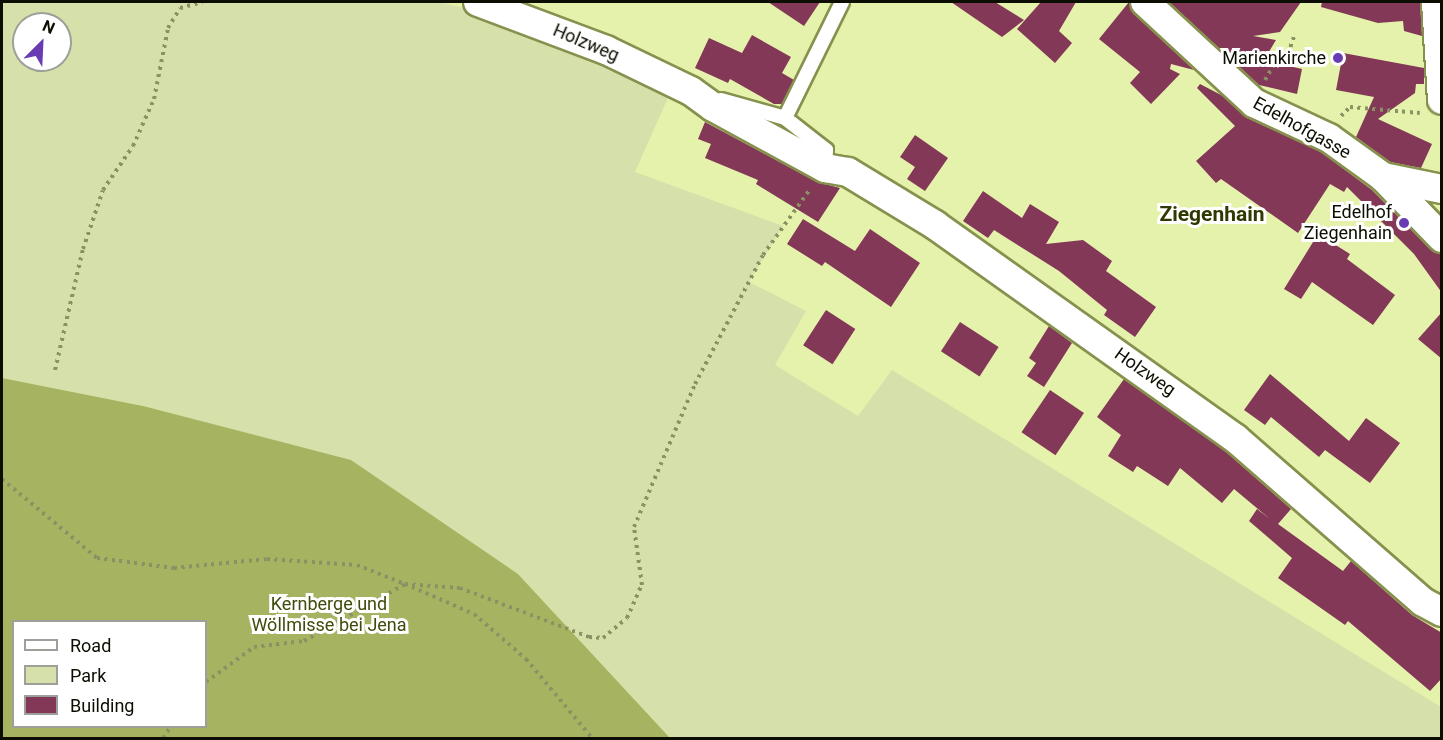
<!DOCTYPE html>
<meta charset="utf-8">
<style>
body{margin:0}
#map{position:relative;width:1443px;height:740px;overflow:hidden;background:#e5f2ab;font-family:Roboto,sans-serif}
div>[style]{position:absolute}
.green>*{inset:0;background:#d6e0aa}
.forest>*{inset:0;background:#a6b462}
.building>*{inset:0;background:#833857;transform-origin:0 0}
.path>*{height:4px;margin-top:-2px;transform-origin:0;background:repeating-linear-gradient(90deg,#8a9263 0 3px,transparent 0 7.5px)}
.roads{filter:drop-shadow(2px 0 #86914e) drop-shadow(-2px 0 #86914e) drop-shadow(0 2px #86914e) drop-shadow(0 -2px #86914e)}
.service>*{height:14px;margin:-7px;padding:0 7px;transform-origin:7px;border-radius:7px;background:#fff}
.minor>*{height:28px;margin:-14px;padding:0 14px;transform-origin:14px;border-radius:14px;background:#fff}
.dots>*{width:16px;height:16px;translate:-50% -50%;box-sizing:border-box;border:3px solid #fff;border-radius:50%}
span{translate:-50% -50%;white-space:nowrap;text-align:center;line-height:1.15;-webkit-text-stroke:6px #fff;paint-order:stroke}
.street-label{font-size:18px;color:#0b0e00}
.poi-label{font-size:18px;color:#0b0e00}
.right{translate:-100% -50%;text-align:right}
.park-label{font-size:18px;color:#424a0b}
.quarter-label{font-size:21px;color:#313801;font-weight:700}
.frame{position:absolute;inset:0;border:3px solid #0b0e00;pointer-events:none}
.legend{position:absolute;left:12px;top:620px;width:195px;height:108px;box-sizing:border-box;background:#fff;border:2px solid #9d9f99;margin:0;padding:8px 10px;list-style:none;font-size:18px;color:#0b0e00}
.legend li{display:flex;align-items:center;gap:12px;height:30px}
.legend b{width:30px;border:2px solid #9d9f99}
.north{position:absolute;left:12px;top:12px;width:60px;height:60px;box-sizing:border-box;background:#fff;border:2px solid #9d9f99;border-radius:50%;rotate:24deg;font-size:16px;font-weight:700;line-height:24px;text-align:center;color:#0b0e00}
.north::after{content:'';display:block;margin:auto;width:21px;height:27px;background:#6a3cb3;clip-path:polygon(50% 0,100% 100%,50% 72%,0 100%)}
</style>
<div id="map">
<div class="green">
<div style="clip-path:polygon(evenodd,2px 2px,439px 2px,511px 19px,671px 91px,635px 172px,783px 226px,749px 282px,806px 311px,775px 365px,858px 416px,892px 370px,1441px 707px,1441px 738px,670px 738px,518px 574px,143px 406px,2px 378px,2px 2px,24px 24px,60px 24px,60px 60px,24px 60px,24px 24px)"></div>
</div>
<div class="forest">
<div style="clip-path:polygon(evenodd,2px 378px,143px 406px,351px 460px,518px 574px,670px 738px,2px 738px,2px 378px,14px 622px,206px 622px,206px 726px,14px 726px,14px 622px)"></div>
</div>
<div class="building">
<div style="clip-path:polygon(768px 2px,820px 2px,804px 26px)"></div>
<div style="clip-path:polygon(951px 2px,995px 2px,1024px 20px,1002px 37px)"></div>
<div style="clip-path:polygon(1041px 2px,1076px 2px,1059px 31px,1072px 43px,1055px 63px,1017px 29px)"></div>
<div style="clip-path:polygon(1129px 2px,1134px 14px,1194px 70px,1171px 64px,1170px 69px,1180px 74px,1151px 104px,1130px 83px,1140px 72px,1099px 39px)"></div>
<div style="clip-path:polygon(1169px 2px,1301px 2px,1280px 32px,1253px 36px,1276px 40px,1264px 60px,1302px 69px,1297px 94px,1259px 85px)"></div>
<div style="clip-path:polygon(1322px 2px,1420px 2px,1422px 36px,1404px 31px,1403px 21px,1378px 23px,1321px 7px)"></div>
<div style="clip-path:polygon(752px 35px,791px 57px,782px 73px,794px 80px,782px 104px,774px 104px,730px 79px,728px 83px,695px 68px,709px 38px,742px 53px)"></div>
<div style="clip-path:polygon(1343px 53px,1424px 68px,1424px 84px,1416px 84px,1415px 93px,1378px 119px,1432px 144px,1421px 168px,1390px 162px,1356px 137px,1374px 97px,1336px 90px)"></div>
<div style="clip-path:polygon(1200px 84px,1223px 96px,1247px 118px,1321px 152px,1372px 190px,1430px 249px,1442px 254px,1442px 293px,1414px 254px,1347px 187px,1344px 192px,1330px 184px,1298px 233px,1221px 179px,1216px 183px,1196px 161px,1235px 126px,1197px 88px)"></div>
<div style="clip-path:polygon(705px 122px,817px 182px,840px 188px,818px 222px,756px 184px,758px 180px,705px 158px,711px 144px,698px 139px)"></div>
<div style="clip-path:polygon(915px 135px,948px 158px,925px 191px,907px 179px,915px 167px,900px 157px)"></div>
<div style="clip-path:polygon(983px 191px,1022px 218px,1030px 204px,1059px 222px,1046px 244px,1083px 240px,1112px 261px,1106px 271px,1156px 307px,1135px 337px,1104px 315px,1107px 310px,1059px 271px,994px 230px,988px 238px,963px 221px)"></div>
<div style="clip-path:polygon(803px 219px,855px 251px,870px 229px,920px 263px,891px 307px,825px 262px,822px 266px,787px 244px)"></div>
<div style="clip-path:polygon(1318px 234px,1350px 254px,1347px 259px,1395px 295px,1373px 325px,1312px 282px,1301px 299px,1284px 289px)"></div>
<div style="left:826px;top:310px;width:35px;height:42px;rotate:33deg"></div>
<div style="clip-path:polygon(1442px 312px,1442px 359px,1418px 339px)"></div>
<div style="left:960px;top:322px;width:46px;height:35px;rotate:33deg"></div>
<div style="clip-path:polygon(1049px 326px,1072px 343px,1044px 387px,1027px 376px,1036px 363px,1029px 358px)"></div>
<div style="clip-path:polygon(1270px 374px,1349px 441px,1366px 418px,1400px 443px,1370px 483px,1325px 450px,1319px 457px,1271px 417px,1265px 425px,1244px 410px)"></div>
<div style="clip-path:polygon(1124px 379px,1225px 451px,1291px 509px,1278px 524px,1343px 571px,1351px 561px,1412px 615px,1442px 633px,1442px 678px,1430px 691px,1348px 621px,1345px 625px,1278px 578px,1292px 558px,1249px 521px,1257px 509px,1270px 519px,1234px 489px,1222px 503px,1180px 468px,1168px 486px,1137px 466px,1133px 472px,1108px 456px,1121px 435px,1097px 417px)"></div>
<div style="left:1050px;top:390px;width:41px;height:51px;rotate:34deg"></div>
</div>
<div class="path">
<div style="left:1288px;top:54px;width:13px;rotate:39deg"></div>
<div style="left:1265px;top:80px;width:28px;rotate:-60deg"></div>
<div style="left:1279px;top:56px;width:9px;rotate:-13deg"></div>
<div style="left:1288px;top:54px;width:21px;rotate:-71deg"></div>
<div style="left:1341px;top:116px;width:13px;rotate:-45deg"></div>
<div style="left:1350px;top:107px;width:70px;rotate:4.9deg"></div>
<div style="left:55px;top:370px;width:124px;rotate:-77deg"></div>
<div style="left:83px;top:249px;width:62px;rotate:-71.3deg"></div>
<div style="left:103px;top:190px;width:53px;rotate:-55.7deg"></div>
<div style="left:133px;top:146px;width:51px;rotate:-65.9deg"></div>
<div style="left:154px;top:99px;width:72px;rotate:-78.8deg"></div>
<div style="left:168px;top:28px;width:23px;rotate:-59deg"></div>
<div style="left:180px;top:8px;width:23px;rotate:-15deg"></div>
<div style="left:2px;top:479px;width:124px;rotate:39.7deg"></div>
<div style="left:97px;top:558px;width:78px;rotate:7.4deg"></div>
<div style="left:174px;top:568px;width:93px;rotate:-5.5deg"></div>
<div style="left:267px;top:559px;width:90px;rotate:3.8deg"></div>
<div style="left:357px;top:565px;width:52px;rotate:21.6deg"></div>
<div style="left:405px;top:584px;width:75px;rotate:23.5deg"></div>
<div style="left:474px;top:614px;width:69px;rotate:40.9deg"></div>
<div style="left:526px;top:659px;width:103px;rotate:50.1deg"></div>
<div style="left:206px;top:682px;width:59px;rotate:-36.1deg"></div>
<div style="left:254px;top:647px;width:50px;rotate:-6.8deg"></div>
<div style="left:304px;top:641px;width:116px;rotate:-29.4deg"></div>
<div style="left:405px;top:584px;width:55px;rotate:4.2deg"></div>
<div style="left:460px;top:588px;width:138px;rotate:20.8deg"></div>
<div style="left:589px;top:637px;width:14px;rotate:4deg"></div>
<div style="left:603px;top:638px;width:31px;rotate:-40deg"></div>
<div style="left:627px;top:618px;width:36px;rotate:-66deg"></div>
<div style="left:642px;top:585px;width:59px;rotate:-97.9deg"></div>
<div style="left:634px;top:527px;width:155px;rotate:-66.9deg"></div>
<div style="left:695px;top:384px;width:146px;rotate:-62.2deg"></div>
<div style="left:763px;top:255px;width:81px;rotate:-54.5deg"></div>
<div style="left:163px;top:738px;width:14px;rotate:-56deg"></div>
</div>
<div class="roads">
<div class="service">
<div style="left:721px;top:100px;width:66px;rotate:15.7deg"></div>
<div style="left:785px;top:118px;width:52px;rotate:38deg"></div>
<div style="left:826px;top:150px;width:18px;rotate:93deg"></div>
<div style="left:785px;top:118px;width:129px;rotate:-63.8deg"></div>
</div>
<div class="minor">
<div style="left:478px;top:2px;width:137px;rotate:20.6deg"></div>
<div style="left:606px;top:50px;width:94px;rotate:25.8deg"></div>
<div style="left:691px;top:91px;width:27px;rotate:36deg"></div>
<div style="left:713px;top:107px;width:128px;rotate:28.6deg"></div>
<div style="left:825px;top:168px;width:23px;rotate:10deg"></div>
<div style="left:848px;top:172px;width:102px;rotate:31.3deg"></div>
<div style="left:935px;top:225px;width:368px;rotate:35.4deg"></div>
<div style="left:1235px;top:438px;width:249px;rotate:41.1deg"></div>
<div style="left:1423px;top:602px;width:21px;rotate:28deg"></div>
<div style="left:1145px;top:2px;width:149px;rotate:42.8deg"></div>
<div style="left:1254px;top:103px;width:83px;rotate:25deg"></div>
<div style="left:1329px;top:138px;width:67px;rotate:35.8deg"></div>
<div style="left:1383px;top:177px;width:85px;rotate:46deg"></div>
<div style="left:1436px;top:2px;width:98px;rotate:86.5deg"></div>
<div style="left:1383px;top:177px;width:60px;rotate:11.5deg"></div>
</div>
</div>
<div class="dots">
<div style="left:1338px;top:58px;background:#6a3cb3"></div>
<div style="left:1404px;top:223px;background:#6a3cb3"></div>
</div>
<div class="street-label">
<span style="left:586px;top:43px;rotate:23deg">Holzweg</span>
<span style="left:1302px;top:128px;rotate:29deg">Edelhofgasse</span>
<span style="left:1145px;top:372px;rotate:35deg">Holzweg</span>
</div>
<div class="poi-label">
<span class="right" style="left:1326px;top:58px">Marienkirche</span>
<span class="right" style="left:1392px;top:223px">Edelhof<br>Ziegenhain</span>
</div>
<div class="park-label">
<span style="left:329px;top:615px">Kernberge und<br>Wöllmisse bei Jena</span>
</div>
<div class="quarter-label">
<span style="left:1212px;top:214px">Ziegenhain</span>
</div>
<div class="frame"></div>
<ul class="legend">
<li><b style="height:8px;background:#fff"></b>Road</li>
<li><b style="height:16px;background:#d6e0aa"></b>Park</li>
<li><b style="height:16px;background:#833857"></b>Building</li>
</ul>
<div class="north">N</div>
</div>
